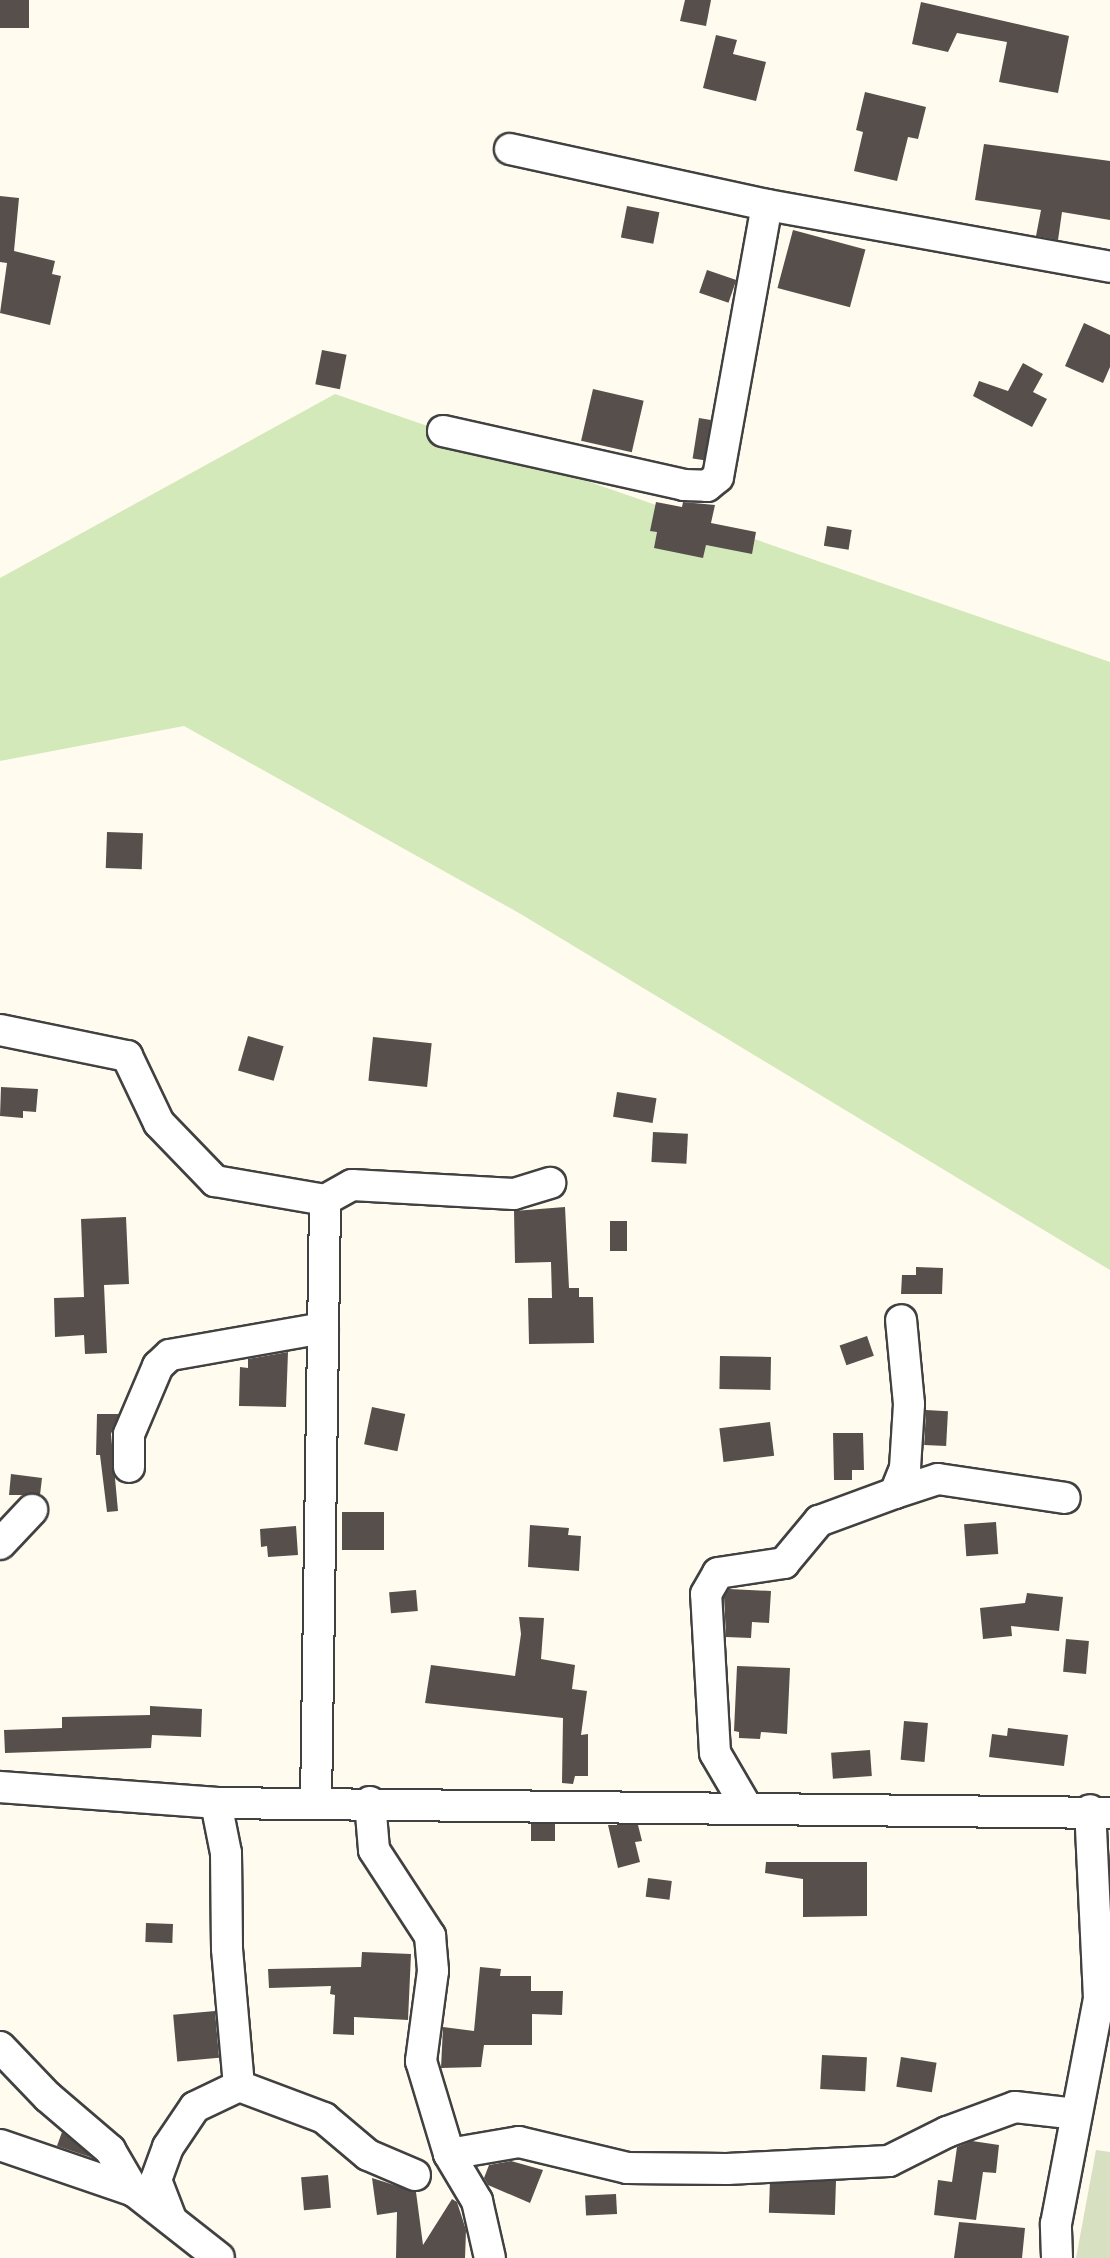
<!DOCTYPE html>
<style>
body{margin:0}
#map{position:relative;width:1110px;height:2258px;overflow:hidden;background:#fffbef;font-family:Spectral,serif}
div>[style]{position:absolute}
.green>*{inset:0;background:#d3e9b9}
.cemetery>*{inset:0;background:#d7e0c1}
.building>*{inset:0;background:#574f4b;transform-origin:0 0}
.roads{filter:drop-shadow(2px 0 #414141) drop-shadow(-2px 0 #414141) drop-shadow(0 2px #414141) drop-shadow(0 -2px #414141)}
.minor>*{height:30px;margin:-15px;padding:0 15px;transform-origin:15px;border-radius:15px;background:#fff}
span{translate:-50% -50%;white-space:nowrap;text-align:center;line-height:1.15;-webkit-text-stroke:7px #fff;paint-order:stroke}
</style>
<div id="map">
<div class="green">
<div style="clip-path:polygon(335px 394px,1110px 662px,1110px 1270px,519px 913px,184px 726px,0 761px,0 578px)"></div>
</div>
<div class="cemetery">
<div style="clip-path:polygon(1096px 2150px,1110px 2152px,1110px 2258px,1076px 2258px)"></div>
</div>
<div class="building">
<div style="left:0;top:0;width:29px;height:28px"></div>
<div style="clip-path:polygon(685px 0,711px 0,706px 26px,680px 21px)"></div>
<div style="clip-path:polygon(921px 2px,1069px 36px,1058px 93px,999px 82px,1007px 42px,957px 33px,948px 52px,912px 44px)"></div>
<div style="clip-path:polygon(716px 35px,737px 40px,733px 54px,766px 62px,756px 101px,703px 88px)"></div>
<div style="clip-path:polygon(865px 92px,926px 107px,918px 139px,908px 137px,897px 181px,854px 171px,863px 132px,856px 130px)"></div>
<div style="clip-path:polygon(984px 144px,1110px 161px,1110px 220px,1062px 212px,1058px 240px,1036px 236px,1041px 210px,975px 200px)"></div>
<div style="clip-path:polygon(0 196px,19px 198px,14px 251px,55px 261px,52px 274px,61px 276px,50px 325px,0 313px,7px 263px,0 262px)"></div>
<div style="left:627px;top:206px;width:33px;height:32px;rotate:11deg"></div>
<div style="left:793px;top:230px;width:75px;height:60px;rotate:15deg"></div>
<div style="left:707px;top:270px;width:31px;height:24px;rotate:19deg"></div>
<div style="clip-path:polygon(1084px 323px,1110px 335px,1110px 367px,1103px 383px,1065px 366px)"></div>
<div style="left:322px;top:350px;width:25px;height:35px;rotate:11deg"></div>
<div style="clip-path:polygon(1023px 363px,1043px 374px,1033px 392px,1047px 399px,1032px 427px,973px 396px,979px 381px,1008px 391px)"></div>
<div style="left:593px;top:389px;width:52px;height:53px;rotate:13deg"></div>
<div style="left:699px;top:418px;width:12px;height:41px;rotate:9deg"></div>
<div style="clip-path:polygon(656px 502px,682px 507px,683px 502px,715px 505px,711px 523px,756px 532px,752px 554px,706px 545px,703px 558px,654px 548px,657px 532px,650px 531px)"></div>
<div style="left:827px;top:526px;width:25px;height:20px;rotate:9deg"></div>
<div style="left:107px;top:832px;width:36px;height:36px;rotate:2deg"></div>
<div style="left:248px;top:1036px;width:37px;height:36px;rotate:16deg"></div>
<div style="left:373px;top:1037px;width:59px;height:44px;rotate:6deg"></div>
<div style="clip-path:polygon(1px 1087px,38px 1089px,36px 1112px,23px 1111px,23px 1118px,0 1116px)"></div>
<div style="left:617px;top:1092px;width:40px;height:25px;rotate:9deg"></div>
<div style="left:653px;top:1132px;width:35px;height:30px;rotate:3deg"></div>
<div style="clip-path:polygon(565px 1207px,569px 1288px,579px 1288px,579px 1297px,593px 1297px,594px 1343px,529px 1344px,528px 1298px,552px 1298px,551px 1262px,515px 1263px,514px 1211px)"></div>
<div style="clip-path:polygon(126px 1217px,129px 1284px,104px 1285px,107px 1353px,85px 1354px,84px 1335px,55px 1337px,54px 1298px,84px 1297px,81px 1219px)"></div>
<div style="left:610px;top:1221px;width:17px;height:30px"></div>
<div style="clip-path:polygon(916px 1267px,943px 1268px,942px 1294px,901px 1294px,902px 1275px,916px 1275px)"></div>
<div style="left:867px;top:1336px;width:21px;height:29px;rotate:71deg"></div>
<div style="clip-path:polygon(288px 1352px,286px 1407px,239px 1406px,240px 1367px,248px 1368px,248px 1359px)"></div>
<div style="left:720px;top:1356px;width:51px;height:33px;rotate:1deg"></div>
<div style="left:372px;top:1407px;width:34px;height:38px;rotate:12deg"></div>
<div style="left:926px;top:1410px;width:22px;height:35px;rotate:3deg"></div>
<div style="clip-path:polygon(97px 1414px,119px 1414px,111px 1434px,118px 1511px,107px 1512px,100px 1455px,96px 1455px)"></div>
<div style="left:770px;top:1422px;width:34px;height:51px;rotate:83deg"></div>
<div style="clip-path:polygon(833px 1433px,863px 1433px,864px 1470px,852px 1470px,852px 1480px,834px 1480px)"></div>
<div style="clip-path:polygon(11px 1474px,42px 1478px,40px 1495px,9px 1495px)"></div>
<div style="left:342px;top:1512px;width:42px;height:38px"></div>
<div style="left:996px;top:1522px;width:32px;height:32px;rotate:86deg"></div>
<div style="clip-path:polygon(530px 1525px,569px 1528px,568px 1535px,581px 1536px,579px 1571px,528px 1567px)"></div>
<div style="clip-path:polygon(296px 1526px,298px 1555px,268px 1557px,267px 1546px,261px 1547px,260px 1529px)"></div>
<div style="clip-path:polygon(729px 1589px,771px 1591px,769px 1623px,752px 1622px,751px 1638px,726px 1637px,724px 1597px)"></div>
<div style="left:416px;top:1590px;width:21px;height:27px;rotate:85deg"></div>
<div style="clip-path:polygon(1027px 1593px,1063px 1597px,1059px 1631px,1011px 1626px,1012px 1636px,983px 1639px,980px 1608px,1025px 1603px)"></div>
<div style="clip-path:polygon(519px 1617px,544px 1618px,541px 1659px,575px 1665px,572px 1689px,587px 1691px,581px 1735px,588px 1734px,588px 1776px,575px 1776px,573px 1784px,562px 1783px,563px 1718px,425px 1703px,431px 1665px,515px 1676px,521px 1634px)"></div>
<div style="left:1066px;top:1639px;width:23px;height:33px;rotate:5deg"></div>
<div style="clip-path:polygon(737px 1666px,790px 1668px,787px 1734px,761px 1732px,760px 1739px,739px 1738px,739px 1732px,734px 1731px)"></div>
<div style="clip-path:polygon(150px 1706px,202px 1709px,201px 1737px,152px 1735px,151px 1748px,5px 1753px,4px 1730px,62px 1728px,62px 1717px,150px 1715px)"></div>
<div style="left:904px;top:1721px;width:24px;height:39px;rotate:5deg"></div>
<div style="clip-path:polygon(1008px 1728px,1068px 1735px,1064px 1766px,989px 1757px,992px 1734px,1007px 1736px)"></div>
<div style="left:870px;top:1750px;width:26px;height:39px;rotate:86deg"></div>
<div style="left:531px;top:1824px;width:24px;height:17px"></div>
<div style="clip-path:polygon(608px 1825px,638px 1825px,642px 1841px,635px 1842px,640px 1862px,618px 1868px)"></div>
<div style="clip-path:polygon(766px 1862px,867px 1862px,867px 1916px,803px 1917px,803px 1879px,765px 1873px)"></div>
<div style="left:648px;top:1878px;width:24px;height:19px;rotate:7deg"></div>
<div style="left:146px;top:1923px;width:27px;height:19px;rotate:2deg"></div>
<div style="clip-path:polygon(362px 1952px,411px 1954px,408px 2020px,354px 2017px,354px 2035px,333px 2034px,335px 1995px,330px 1994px,331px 1986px,269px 1988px,268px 1969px,361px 1967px)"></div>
<div style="clip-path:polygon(480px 1967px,501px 1969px,500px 1976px,531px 1976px,531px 1991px,563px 1991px,562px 2015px,532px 2014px,532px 2045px,484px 2045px,481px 2067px,441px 2068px,443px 2027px,474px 2031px)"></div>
<div style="left:215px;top:2011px;width:47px;height:42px;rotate:85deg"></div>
<div style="left:822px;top:2055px;width:45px;height:34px;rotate:3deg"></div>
<div style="left:901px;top:2057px;width:36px;height:30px;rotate:9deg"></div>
<div style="clip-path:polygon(62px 2132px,93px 2158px,57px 2146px)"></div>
<div style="clip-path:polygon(972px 2141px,999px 2145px,996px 2173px,983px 2172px,976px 2220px,934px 2215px,938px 2180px,952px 2182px,957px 2147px)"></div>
<div style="clip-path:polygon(511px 2161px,543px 2170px,530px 2203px,488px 2185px,484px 2178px,489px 2165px)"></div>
<div style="left:328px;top:2175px;width:33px;height:27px;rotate:85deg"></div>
<div style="clip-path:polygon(372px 2178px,416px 2192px,423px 2245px,452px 2199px,457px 2202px,466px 2230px,465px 2258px,396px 2258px,397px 2212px,377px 2215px)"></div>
<div style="left:836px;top:2181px;width:34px;height:66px;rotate:92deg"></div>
<div style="left:616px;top:2194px;width:20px;height:31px;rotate:87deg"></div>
<div style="clip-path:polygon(959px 2222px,1025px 2228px,1022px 2258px,954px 2258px)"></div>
</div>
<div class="roads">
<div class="minor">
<div style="left:510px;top:149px;width:263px;rotate:12.3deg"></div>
<div style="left:443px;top:431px;width:247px;rotate:12.6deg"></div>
<div style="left:684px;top:485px;width:23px;rotate:2deg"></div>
<div style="left:707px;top:486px;width:14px;rotate:-39deg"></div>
<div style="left:718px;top:477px;width:276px;rotate:-79.8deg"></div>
<div style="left:767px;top:205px;width:349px;rotate:10.2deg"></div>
<div style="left:0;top:1030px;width:130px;rotate:11.6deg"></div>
<div style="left:127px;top:1056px;width:74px;rotate:64.5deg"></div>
<div style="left:159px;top:1123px;width:81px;rotate:46deg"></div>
<div style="left:215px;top:1181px;width:112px;rotate:9.8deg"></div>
<div style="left:325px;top:1200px;width:31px;rotate:-29deg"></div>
<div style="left:352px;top:1185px;width:162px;rotate:3.2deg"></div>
<div style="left:514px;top:1194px;width:38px;rotate:-17deg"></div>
<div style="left:129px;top:1467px;width:33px;rotate:-90deg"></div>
<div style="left:129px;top:1434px;width:74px;rotate:-66.9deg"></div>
<div style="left:158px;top:1366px;width:16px;rotate:-43deg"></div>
<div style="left:170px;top:1355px;width:155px;rotate:-10deg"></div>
<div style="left:895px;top:1493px;width:45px;rotate:-18deg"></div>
<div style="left:938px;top:1479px;width:128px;rotate:8.5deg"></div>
<div style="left:0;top:1544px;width:47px;rotate:-46.7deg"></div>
<div style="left:0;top:1787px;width:217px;rotate:4.2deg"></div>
<div style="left:216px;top:1803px;width:894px;rotate:0.64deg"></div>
<div style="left:370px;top:1802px;width:48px;rotate:85.2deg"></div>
<div style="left:374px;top:1850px;width:103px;rotate:56.9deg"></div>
<div style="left:430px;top:1936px;width:35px;rotate:85deg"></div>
<div style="left:433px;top:1971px;width:91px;rotate:97.6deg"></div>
<div style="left:421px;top:2061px;width:97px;rotate:73.2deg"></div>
<div style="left:449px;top:2154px;width:55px;rotate:59.2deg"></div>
<div style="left:477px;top:2201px;width:58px;rotate:77.2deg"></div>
<div style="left:216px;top:1803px;width:51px;rotate:78.7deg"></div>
<div style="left:226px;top:1853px;width:96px;rotate:89.4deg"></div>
<div style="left:227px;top:1949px;width:138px;rotate:85deg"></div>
<div style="left:239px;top:2086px;width:91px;rotate:20.6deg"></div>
<div style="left:324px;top:2118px;width:57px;rotate:40.1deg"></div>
<div style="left:368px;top:2155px;width:51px;rotate:23.1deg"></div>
<div style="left:316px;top:1803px;width:603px;rotate:-89.14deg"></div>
<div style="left:746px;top:1806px;width:61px;rotate:-120.3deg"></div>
<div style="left:715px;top:1753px;width:159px;rotate:-93.2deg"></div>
<div style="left:706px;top:1594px;width:24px;rotate:-60deg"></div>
<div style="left:718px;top:1573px;width:67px;rotate:-8.6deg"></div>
<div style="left:784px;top:1563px;width:55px;rotate:-50.2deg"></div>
<div style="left:819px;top:1521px;width:81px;rotate:-20.2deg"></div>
<div style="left:895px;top:1493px;width:27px;rotate:-68deg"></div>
<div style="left:905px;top:1468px;width:64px;rotate:-86.4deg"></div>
<div style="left:909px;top:1404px;width:84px;rotate:-95.4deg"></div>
<div style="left:0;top:2047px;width:69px;rotate:46.2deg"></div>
<div style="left:48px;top:2097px;width:82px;rotate:40.5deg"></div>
<div style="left:110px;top:2150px;width:48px;rotate:59.7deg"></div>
<div style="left:134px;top:2191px;width:108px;rotate:38.2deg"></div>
<div style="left:0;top:2145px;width:142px;rotate:18.9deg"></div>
<div style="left:449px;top:2154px;width:71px;rotate:-9.7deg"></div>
<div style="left:519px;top:2142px;width:111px;rotate:13.5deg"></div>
<div style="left:627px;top:2168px;width:100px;rotate:0.6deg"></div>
<div style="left:727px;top:2169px;width:162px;rotate:-2.8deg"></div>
<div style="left:889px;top:2161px;width:65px;rotate:-26.6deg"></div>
<div style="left:947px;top:2132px;width:72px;rotate:-20.2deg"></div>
<div style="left:1015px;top:2107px;width:61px;rotate:6.5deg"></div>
<div style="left:171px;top:2219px;width:42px;rotate:-111deg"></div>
<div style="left:156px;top:2180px;width:35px;rotate:-70deg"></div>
<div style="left:168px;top:2147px;width:48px;rotate:-56deg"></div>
<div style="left:195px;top:2107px;width:49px;rotate:-25.5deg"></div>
<div style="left:1057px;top:2258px;width:34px;rotate:-92deg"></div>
<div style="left:1056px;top:2224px;width:230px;rotate:-79.2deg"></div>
<div style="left:1099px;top:1998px;width:188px;rotate:-92.7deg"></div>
</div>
</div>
</div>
